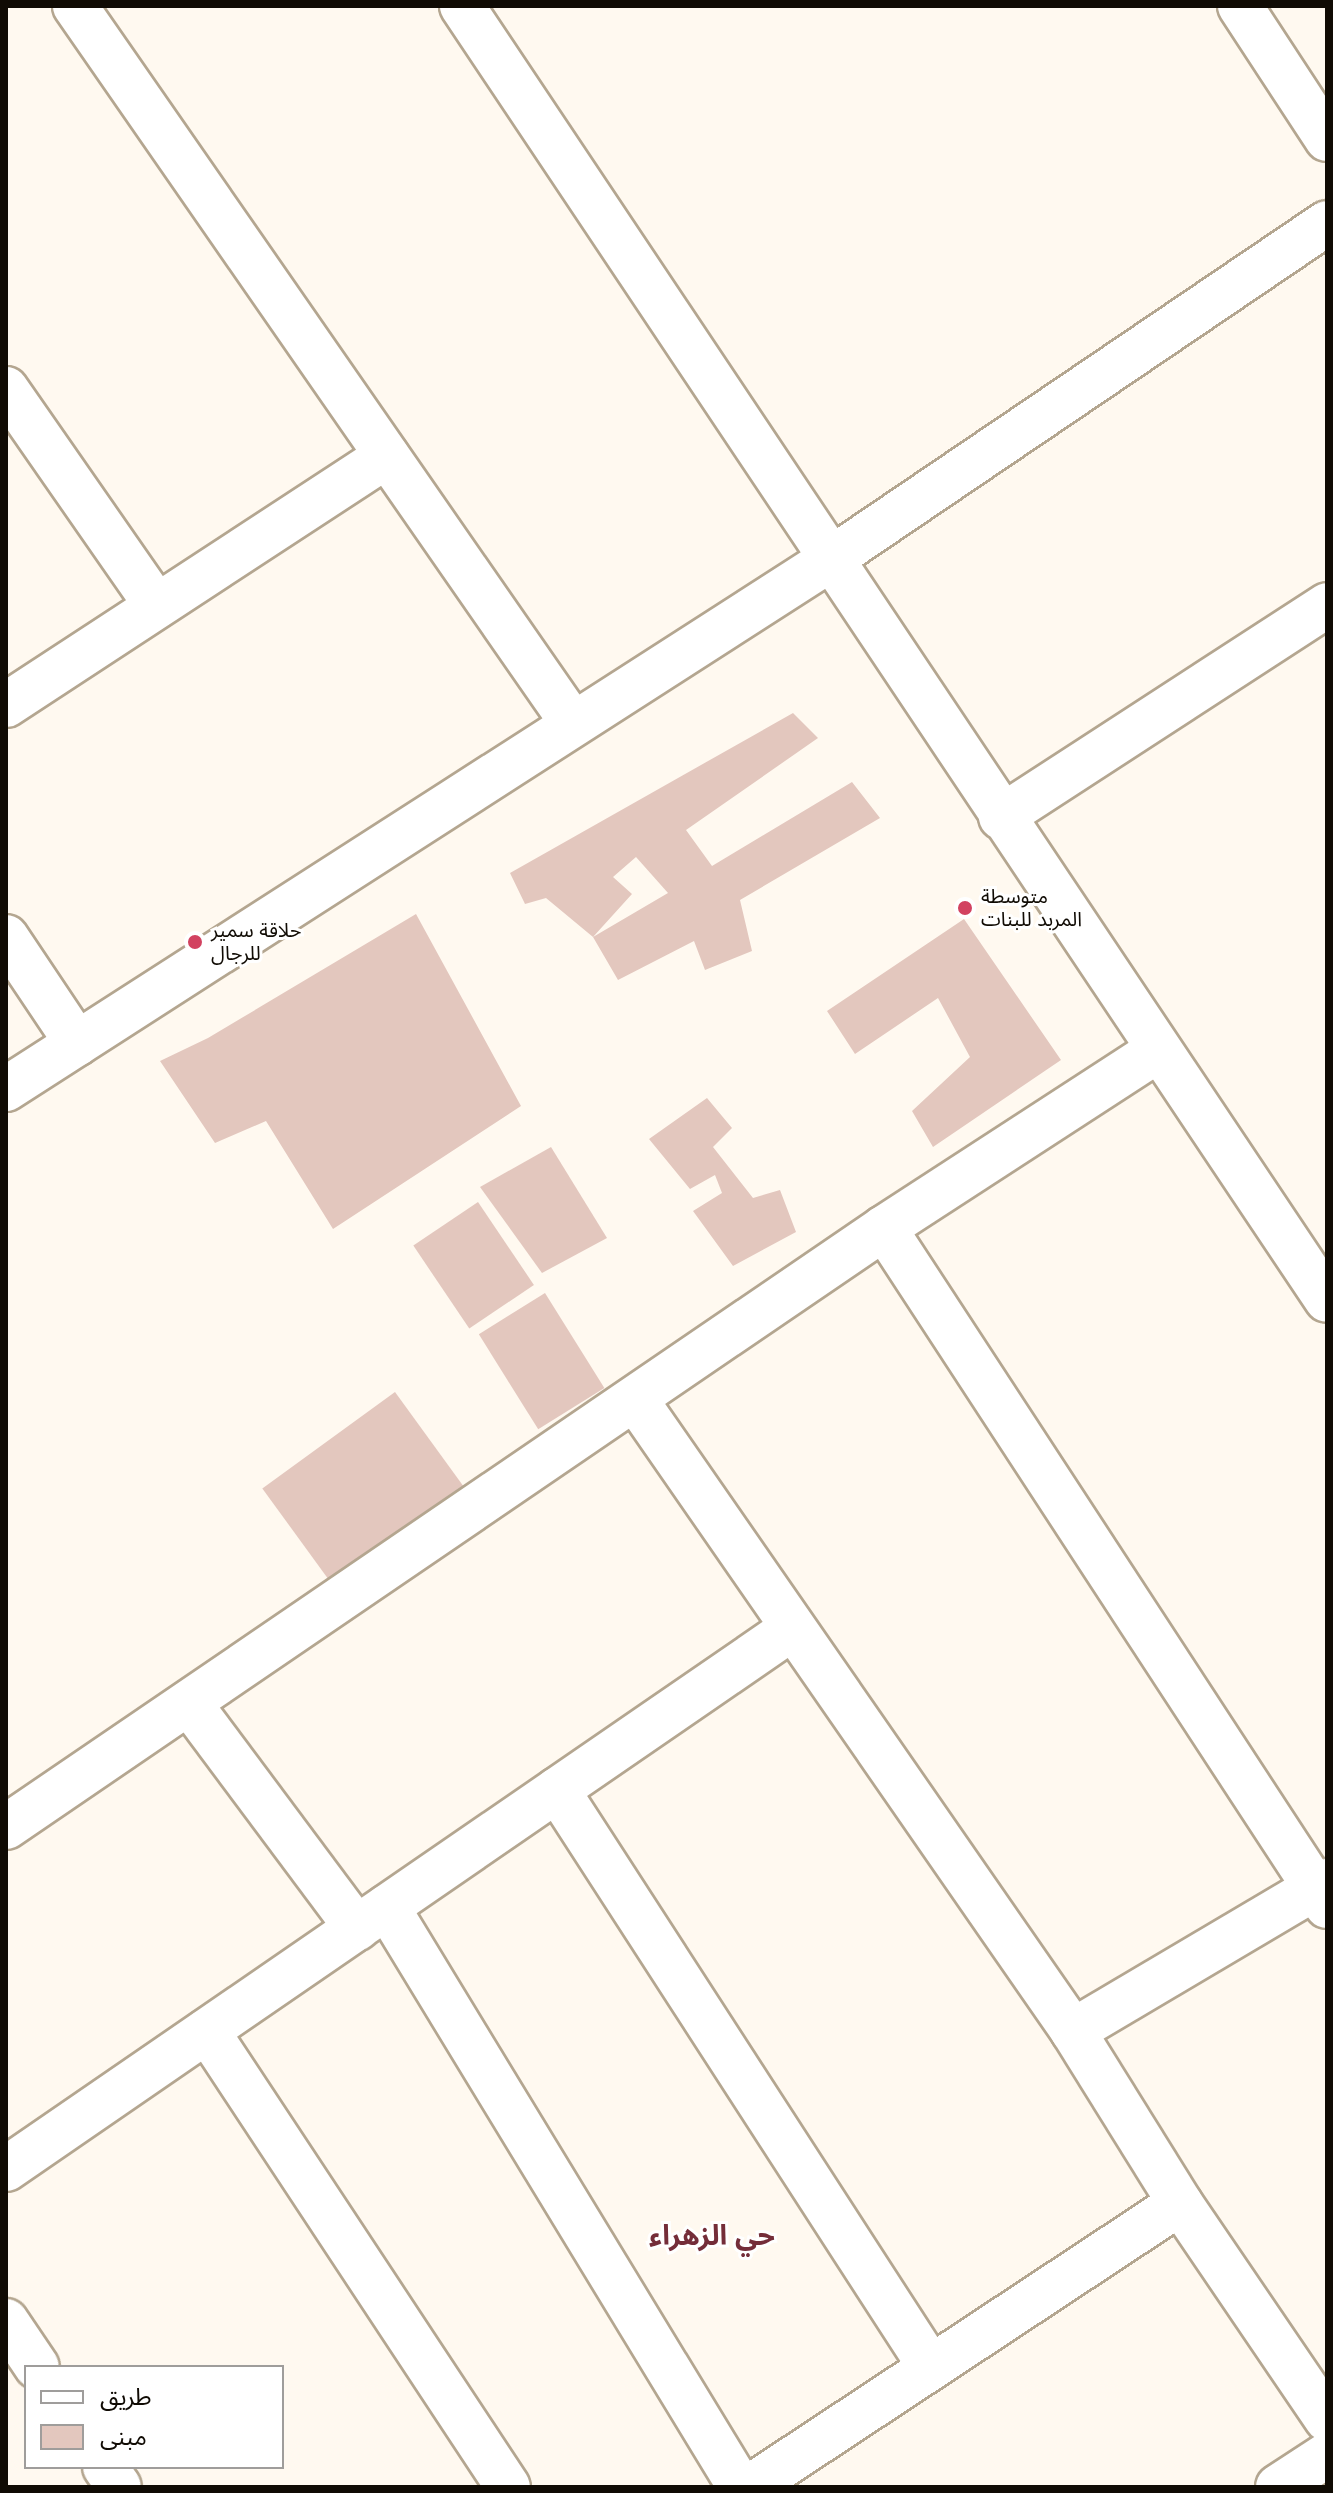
<!DOCTYPE html>
<meta charset="utf-8">
<style>
body{margin:0}
#map{position:relative;width:1333px;height:2493px;overflow:hidden;background:#fff9f0;font-family:Helvetica,"Noto Sans Arabic",sans-serif}
div>[style]{position:absolute}
.building>*{inset:0;background:#e3c7be;transform-origin:0 0}
.roads{filter:drop-shadow(2px 0 #b4a690) drop-shadow(-2px 0 #b4a690) drop-shadow(0 2px #b4a690) drop-shadow(0 -2px #b4a690)}
.minor>*{height:44px;margin:-22px;padding:0 22px;transform-origin:22px;border-radius:22px;background:#fff}
.dots>*{width:22px;height:22px;translate:-50% -50%;box-sizing:border-box;border:4px solid #fff;border-radius:50%}
span{translate:-50% -50%;white-space:nowrap;text-align:center;line-height:1.15;-webkit-text-stroke:6px #fff;paint-order:stroke}
.poi-label{font-size:20px;color:#100b04}
.left{translate:0 -50%;text-align:left}
.district-label{font-size:28px;color:#742d39;font-weight:700}
.frame{position:absolute;inset:0;border:8px solid #100b04;pointer-events:none}
.legend{position:absolute;left:24px;top:2365px;width:260px;height:104px;box-sizing:border-box;background:#fff;border:2px solid #9f9d9b;margin:0;padding:10px 14px;list-style:none;font-size:24px;color:#100b04}
.legend li{display:flex;align-items:center;gap:16px;height:40px}
.legend b{width:40px;border:2px solid #9f9d9b}
</style>
<div id="map">
<div class="building">
<div style="clip-path:polygon(793px 713px,818px 738px,686px 830px,712px 866px,852px 782px,880px 818px,740px 900px,752px 951px,705px 970px,694px 941px,618px 980px,593px 937px,668px 893px,636px 857px,613px 877px,632px 894px,593px 937px,546px 898px,525px 904px,510px 873px)"></div>
<div style="clip-path:polygon(416px 914px,521px 1106px,333px 1229px,266px 1121px,215px 1143px,160px 1061px,208px 1038px)"></div>
<div style="clip-path:polygon(964px 919px,1061px 1060px,933px 1147px,912px 1111px,970px 1057px,938px 998px,855px 1054px,827px 1011px)"></div>
<div style="clip-path:polygon(707px 1098px,732px 1128px,713px 1147px,753px 1198px,780px 1190px,796px 1232px,733px 1266px,693px 1211px,722px 1193px,715px 1175px,690px 1189px,649px 1139px)"></div>
<div style="clip-path:polygon(551px 1147px,607px 1238px,542px 1273px,480px 1187px)"></div>
<div style="left:478px;top:1202px;width:100px;height:78px;rotate:56deg"></div>
<div style="left:545px;top:1293px;width:112px;height:78px;rotate:58deg"></div>
<div style="left:395px;top:1392px;width:122px;height:164px;rotate:54deg"></div>
</div>
<div class="roads">
<div class="minor">
<div style="left:75px;top:6px;width:870px;rotate:55.25deg"></div>
<div style="left:462px;top:6px;width:1556px;rotate:56.24deg"></div>
<div style="left:1240px;top:6px;width:159px;rotate:56.8deg"></div>
<div style="left:6px;top:389px;width:264px;rotate:55.2deg"></div>
<div style="left:6px;top:705px;width:455px;rotate:-33.2deg"></div>
<div style="left:1001px;top:817px;width:389px;rotate:-33deg"></div>
<div style="left:6px;top:937px;width:128px;rotate:56.2deg"></div>
<div style="left:6px;top:1089px;width:981px;rotate:-32.72deg"></div>
<div style="left:831px;top:559px;width:599px;rotate:-34.11deg"></div>
<div style="left:884px;top:1228px;width:810px;rotate:56.84deg"></div>
<div style="left:635px;top:1399px;width:769px;rotate:55.28deg"></div>
<div style="left:1073px;top:2031px;width:203px;rotate:58.1deg"></div>
<div style="left:1180px;top:2203px;width:261px;rotate:55.8deg"></div>
<div style="left:189px;top:1703px;width:281px;rotate:53.3deg"></div>
<div style="left:557px;top:1790px;width:688px;rotate:57.09deg"></div>
<div style="left:6px;top:1827px;width:1063px;rotate:-34.3deg"></div>
<div style="left:884px;top:1228px;width:325px;rotate:-33deg"></div>
<div style="left:387px;top:1907px;width:679px;rotate:58.67deg"></div>
<div style="left:207px;top:2031px;width:546px;rotate:56.57deg"></div>
<div style="left:1073px;top:2031px;width:295px;rotate:-30.6deg"></div>
<div style="left:6px;top:2169px;width:953px;rotate:-34.52deg"></div>
<div style="left:6px;top:2321px;width:55px;rotate:56deg"></div>
<div style="left:105px;top:2467px;width:24px;rotate:55deg"></div>
<div style="left:750px;top:2487px;width:515px;rotate:-33.44deg"></div>
<div style="left:1278px;top:2487px;width:59px;rotate:-33.1deg"></div>
</div>
</div>
<div class="dots">
<div style="left:965px;top:908px;background:#d24260"></div>
<div style="left:195px;top:942px;background:#d24260"></div>
</div>
<div class="poi-label">
<span class="left" style="left:981px;top:908px">متوسطة<br>المربد للبنات</span>
<span class="left" style="left:211px;top:942px">حلاقة سمير<br>للرجال</span>
</div>
<div class="district-label">
<span style="left:712px;top:2236px">حي الزهراء</span>
</div>
<div class="frame"></div>
<ul class="legend">
<li><b style="height:10px;background:#fff"></b>طريق</li>
<li><b style="height:22px;background:#e3c7be"></b>مبنى</li>
</ul>
</div>
